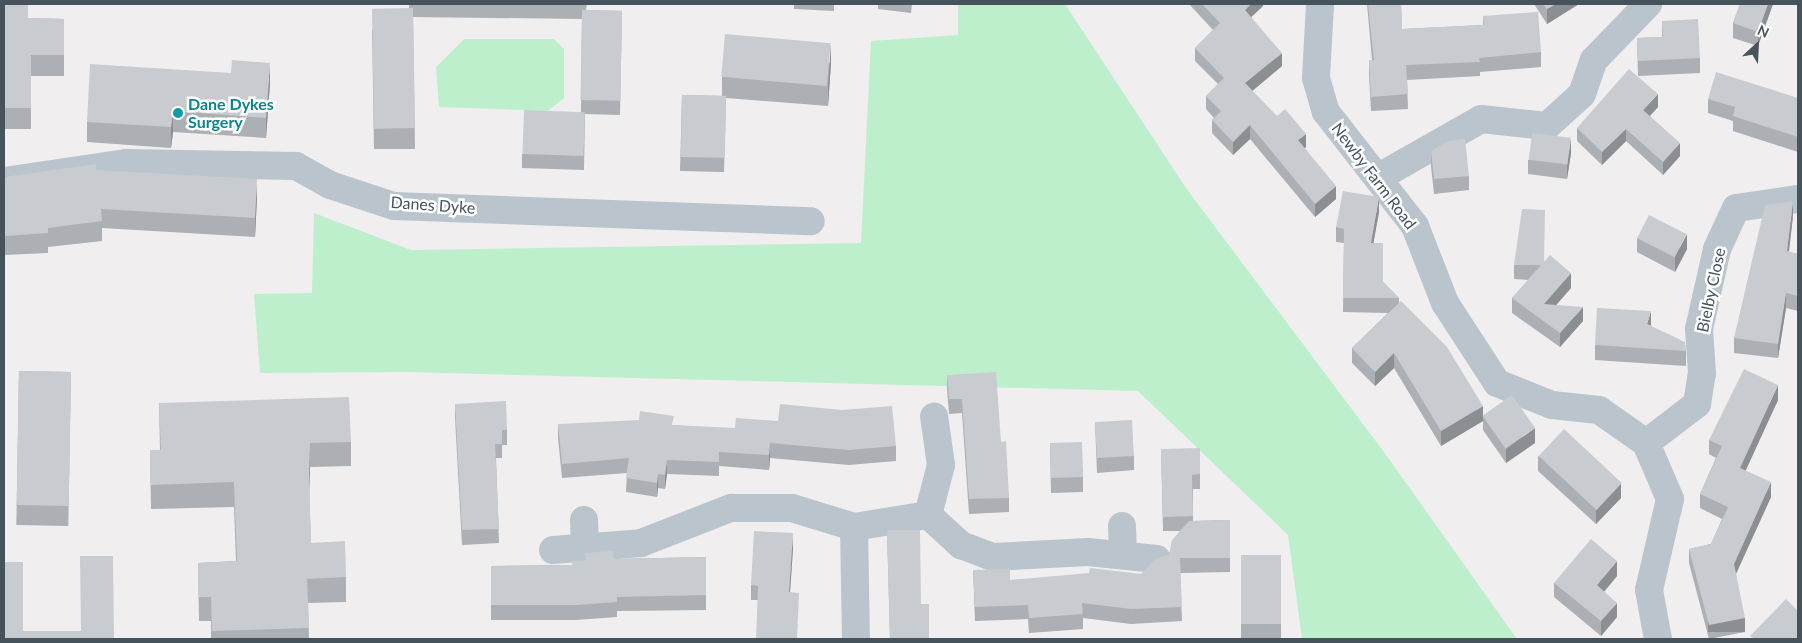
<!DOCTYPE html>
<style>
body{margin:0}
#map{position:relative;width:1802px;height:643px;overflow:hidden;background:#f1eeef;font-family:Lato,sans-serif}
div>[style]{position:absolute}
.green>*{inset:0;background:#bdefcd}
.street>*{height:28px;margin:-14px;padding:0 14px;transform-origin:14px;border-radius:14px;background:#bac4cc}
.wall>*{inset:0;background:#acafb4;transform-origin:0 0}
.shaded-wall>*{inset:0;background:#8c8f92;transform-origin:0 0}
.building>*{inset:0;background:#c8ccd1;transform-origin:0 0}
.dots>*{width:14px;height:14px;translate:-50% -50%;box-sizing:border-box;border:2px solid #fff;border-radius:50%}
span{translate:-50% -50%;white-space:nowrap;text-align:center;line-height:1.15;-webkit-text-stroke:5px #fff;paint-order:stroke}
.culture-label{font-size:16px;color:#0d838f;font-weight:700}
.left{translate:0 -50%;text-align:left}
.street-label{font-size:16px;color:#47535c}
.frame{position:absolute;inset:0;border:5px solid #47535c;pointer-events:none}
.north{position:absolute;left:1732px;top:20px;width:50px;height:50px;-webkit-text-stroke:4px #fff;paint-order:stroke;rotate:25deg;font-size:14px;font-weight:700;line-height:20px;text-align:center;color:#47535c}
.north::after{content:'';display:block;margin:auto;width:18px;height:22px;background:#47535c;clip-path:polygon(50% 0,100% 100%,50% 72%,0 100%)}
</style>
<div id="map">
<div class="green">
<div style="clip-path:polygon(958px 4px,1065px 4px,1186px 188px,1384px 452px,1517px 639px,1302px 639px,1288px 535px,1138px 391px,407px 372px,260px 373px,254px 294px,312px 293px,314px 213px,411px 250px,861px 243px,871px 41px,958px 35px)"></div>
<div style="clip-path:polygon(464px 39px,554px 39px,564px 49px,564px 98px,548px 111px,439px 107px,436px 67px)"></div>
</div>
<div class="street">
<div style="left:1320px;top:4px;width:74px;rotate:93.1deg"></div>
<div style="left:1316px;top:78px;width:35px;rotate:74deg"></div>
<div style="left:1326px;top:112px;width:145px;rotate:52deg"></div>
<div style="left:1415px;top:226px;width:83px;rotate:68.7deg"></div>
<div style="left:1445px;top:303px;width:95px;rotate:57deg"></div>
<div style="left:1497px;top:383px;width:59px;rotate:21.8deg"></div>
<div style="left:1552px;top:405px;width:47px;rotate:6.1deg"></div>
<div style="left:1599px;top:410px;width:57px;rotate:35.1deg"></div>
<div style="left:1646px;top:443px;width:61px;rotate:66.8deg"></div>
<div style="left:1670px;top:499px;width:93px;rotate:103deg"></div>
<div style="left:1649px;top:590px;width:50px;rotate:79.6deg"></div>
<div style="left:1379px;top:177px;width:117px;rotate:-29.6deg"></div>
<div style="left:1481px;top:119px;width:66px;rotate:6.1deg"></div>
<div style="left:1547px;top:126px;width:47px;rotate:-42.4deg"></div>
<div style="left:1582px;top:94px;width:36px;rotate:-71deg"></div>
<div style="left:1594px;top:60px;width:78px;rotate:-46deg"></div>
<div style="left:4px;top:181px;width:123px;rotate:-8.4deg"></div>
<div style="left:126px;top:163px;width:170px;rotate:1deg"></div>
<div style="left:296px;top:166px;width:39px;rotate:29deg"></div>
<div style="left:330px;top:185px;width:67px;rotate:18.2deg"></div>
<div style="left:394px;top:206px;width:417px;rotate:2.1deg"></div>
<div style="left:1646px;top:443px;width:64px;rotate:-37.4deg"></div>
<div style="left:1697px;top:404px;width:31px;rotate:-81deg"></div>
<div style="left:1702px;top:373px;width:44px;rotate:-93.9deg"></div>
<div style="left:1699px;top:329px;width:82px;rotate:-77.3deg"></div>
<div style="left:1717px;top:249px;width:45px;rotate:-65.1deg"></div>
<div style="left:1736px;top:208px;width:63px;rotate:-8.3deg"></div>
<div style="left:928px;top:515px;width:45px;rotate:42.3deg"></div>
<div style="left:961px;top:545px;width:34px;rotate:21deg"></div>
<div style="left:993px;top:557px;width:95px;rotate:-3deg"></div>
<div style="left:1088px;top:552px;width:69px;rotate:5.8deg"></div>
<div style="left:584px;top:520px;width:27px;rotate:88deg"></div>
<div style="left:1122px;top:526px;width:27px;rotate:88deg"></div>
<div style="left:854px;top:527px;width:75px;rotate:-9.2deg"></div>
<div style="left:928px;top:515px;width:52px;rotate:-75.4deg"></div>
<div style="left:941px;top:465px;width:49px;rotate:-98.1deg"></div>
<div style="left:553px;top:550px;width:88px;rotate:-4.5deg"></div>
<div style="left:641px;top:543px;width:97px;rotate:-21.3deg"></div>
<div style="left:731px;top:508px;width:61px"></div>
<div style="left:792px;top:508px;width:65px;rotate:17deg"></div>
<div style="left:854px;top:527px;width:112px;rotate:89deg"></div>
</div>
<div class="wall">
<div style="clip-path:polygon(4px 4px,28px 18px,64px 19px,64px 76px,31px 76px,31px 129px,4px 129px)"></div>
<div style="clip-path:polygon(409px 4px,587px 4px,586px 10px,622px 11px,620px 115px,585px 114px,584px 170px,522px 168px,522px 154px,581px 112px,582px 19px,413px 17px,415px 149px,374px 149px,372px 29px,409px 8px)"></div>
<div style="clip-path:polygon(794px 4px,834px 4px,834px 11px,794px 9px)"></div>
<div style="clip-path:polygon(878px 4px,912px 4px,911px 13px,878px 9px)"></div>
<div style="clip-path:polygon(1189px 4px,1263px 4px,1263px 6px,1251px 17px,1282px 66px,1252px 91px,1306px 147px,1305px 148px,1336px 199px,1315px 217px,1250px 139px,1233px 155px,1212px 133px,1212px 120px,1214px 118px,1206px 109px,1206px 96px,1218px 84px,1195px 61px,1195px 48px,1213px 30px)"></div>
<div style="clip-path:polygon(1367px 4px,1401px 4px,1402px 29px,1483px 25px,1483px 16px,1541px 52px,1541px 67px,1480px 72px,1480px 76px,1407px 80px,1408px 109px,1371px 111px,1369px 75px,1369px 60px,1372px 60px)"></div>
<div style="clip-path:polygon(1534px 4px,1579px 4px,1547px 24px)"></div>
<div style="clip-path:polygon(1740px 4px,1773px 4px,1758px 46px,1733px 38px,1733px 23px)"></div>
<div style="clip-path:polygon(1662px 21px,1700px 58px,1700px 73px,1638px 76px,1637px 38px,1662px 37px)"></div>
<div style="clip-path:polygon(831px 63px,828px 106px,726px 98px,724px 172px,680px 171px,682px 95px,722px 96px,722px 77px)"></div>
<div style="clip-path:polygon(270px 83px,266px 138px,173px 132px,171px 148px,87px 142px,87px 122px)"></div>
<div style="clip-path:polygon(1798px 98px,1798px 152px,1733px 131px,1733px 121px,1708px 113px,1708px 99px)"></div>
<div style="clip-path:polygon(1658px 107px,1650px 116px,1680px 156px,1663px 175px,1626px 141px,1602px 165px,1577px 141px,1577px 128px)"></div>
<div style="clip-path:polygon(1431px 151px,1469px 176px,1469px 190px,1434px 194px,1431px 166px)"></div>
<div style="clip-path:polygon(1571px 153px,1567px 179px,1528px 174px,1528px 160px)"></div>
<div style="clip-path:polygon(96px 170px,257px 198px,255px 237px,102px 228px,102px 241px,48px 247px,48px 253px,4px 255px,4px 177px)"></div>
<div style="clip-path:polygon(1379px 212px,1373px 243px,1383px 282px,1399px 298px,1399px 303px,1483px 421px,1441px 446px,1394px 368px,1375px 386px,1352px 363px,1352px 348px,1388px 313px,1343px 312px,1344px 243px,1336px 242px,1336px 227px)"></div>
<div style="clip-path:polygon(1793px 216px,1789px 252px,1798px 254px,1798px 311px,1786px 308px,1778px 358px,1734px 353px,1734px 338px)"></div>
<div style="clip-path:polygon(1637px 238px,1687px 249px,1675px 272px,1637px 252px)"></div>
<div style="clip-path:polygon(1544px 261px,1571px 288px,1556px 305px,1583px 321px,1560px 347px,1512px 313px,1512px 298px,1529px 280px,1514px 279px,1514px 265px)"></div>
<div style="clip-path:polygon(1651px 326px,1686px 351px,1686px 366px,1595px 360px,1595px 345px)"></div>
<div style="left:19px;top:371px;width:52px;height:154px;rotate:1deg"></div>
<div style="clip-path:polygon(947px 375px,1001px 442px,1009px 498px,1009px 512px,969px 514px,962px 413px,949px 414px,947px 390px)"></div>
<div style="clip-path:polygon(1778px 400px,1745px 471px,1771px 497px,1736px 574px,1745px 632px,1709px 639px,1689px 563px,1689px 549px,1711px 544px,1722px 519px,1700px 508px,1700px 494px,1716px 458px,1709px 454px,1709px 440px)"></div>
<div style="clip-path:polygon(159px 403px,351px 442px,351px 466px,310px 467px,309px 490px,311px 543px,346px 577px,346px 602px,308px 603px,309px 639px,211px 639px,211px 621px,199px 621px,198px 563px,236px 561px,234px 507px,151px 509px,150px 450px,160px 450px)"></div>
<div style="clip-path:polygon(455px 404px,507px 430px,507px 445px,502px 445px,502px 458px,496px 458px,499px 543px,462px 545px,455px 418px)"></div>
<div style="clip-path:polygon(1483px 416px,1535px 443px,1506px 463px,1483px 430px)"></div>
<div style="clip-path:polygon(1095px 422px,1134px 456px,1134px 470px,1097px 473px)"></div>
<div style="clip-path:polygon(558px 424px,674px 425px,896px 446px,896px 461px,849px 465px,770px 458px,769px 470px,719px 466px,719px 476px,667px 474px,665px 489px,658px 488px,657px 497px,626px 492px,627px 473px,562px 478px,558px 438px)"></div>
<div style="clip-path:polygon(1050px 443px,1083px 477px,1083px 492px,1051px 493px)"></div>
<div style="clip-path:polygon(1161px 449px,1200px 474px,1200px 489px,1193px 489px,1193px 521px,1230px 520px,1230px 572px,1180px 573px,1182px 621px,1131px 624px,1083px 618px,1083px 629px,1029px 633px,1028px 619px,975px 621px,973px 570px,1010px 580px,1141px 574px,1169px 554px,1180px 531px,1163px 531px)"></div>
<div style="clip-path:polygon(1538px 456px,1621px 498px,1596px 524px,1538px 471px)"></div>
<div style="clip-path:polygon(887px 530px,921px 604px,929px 639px,890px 639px)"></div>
<div style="clip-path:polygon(793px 548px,790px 592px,799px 607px,757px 600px,751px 600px,751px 585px)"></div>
<div style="left:1241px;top:555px;width:40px;height:83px"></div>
<div style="clip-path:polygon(706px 557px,706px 610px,617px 611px,617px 617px,576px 620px,491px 620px,491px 566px,572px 565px,614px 559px)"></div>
<div style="clip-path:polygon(1617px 576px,1604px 592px,1617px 617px,1601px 636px,1554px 597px,1554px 583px)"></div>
</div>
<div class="shaded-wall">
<div style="clip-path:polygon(1251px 4px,1263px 4px,1263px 6px,1245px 23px,1245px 10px)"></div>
<div style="clip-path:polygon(1556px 4px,1579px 4px,1547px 24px,1547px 9px)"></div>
<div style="clip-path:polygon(1768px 4px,1773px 4px,1758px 46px,1758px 32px)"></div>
<div style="clip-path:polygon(831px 43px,831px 63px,828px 106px,828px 86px)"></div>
<div style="clip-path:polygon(1282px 53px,1282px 66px,1245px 97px,1245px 83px)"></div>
<div style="clip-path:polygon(270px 63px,270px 83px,266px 138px,266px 118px)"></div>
<div style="clip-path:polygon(1658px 94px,1658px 107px,1643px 123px,1643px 110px)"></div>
<div style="clip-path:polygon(173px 111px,173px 132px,171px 148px,171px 127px)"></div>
<div style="clip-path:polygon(1250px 125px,1250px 139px,1233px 155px,1233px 142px)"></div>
<div style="clip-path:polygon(1626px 129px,1626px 141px,1602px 165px,1602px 152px)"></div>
<div style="clip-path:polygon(1306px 134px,1306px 147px,1298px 153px,1298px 140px)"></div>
<div style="clip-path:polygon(1571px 138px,1571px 153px,1567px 179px,1567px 165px)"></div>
<div style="clip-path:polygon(1680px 143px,1680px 156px,1663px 175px,1663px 162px)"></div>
<div style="clip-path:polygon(257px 179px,257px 198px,255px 237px,255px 218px)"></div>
<div style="clip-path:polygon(1336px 186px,1336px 199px,1315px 217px,1315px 204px)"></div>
<div style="clip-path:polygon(1379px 197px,1379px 212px,1371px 257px,1371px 243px)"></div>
<div style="clip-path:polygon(1793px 201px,1793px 216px,1787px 266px,1787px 251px)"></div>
<div style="clip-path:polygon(1687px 234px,1687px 249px,1675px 272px,1675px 257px)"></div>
<div style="clip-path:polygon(1571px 273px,1571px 288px,1544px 319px,1544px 304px)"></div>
<div style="clip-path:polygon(1786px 293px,1786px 308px,1778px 358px,1778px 344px)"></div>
<div style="clip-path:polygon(1583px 307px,1583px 321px,1560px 347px,1560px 333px)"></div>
<div style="clip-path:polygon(1651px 311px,1651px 326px,1647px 324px)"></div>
<div style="clip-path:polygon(1394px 353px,1394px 368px,1375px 386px,1375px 372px)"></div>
<div style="clip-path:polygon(1778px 385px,1778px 400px,1740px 483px,1740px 468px)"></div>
<div style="clip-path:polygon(1483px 406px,1483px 421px,1441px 446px,1441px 431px)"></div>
<div style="clip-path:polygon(1535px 428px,1535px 443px,1506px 463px,1506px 449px)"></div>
<div style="clip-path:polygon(310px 443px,310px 467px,309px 500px,309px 475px)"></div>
<div style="clip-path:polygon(770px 443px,770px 458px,769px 470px,769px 455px)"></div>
<div style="clip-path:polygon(667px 460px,667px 474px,665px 489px,665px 475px)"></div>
<div style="clip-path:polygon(658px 474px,658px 488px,657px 497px,657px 483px)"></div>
<div style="clip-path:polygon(1771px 482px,1771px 497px,1734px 578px,1734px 564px)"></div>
<div style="clip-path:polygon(1621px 483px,1621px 498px,1596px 524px,1596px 510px)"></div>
<div style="clip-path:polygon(793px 533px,793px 548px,789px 607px,789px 592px)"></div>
<div style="clip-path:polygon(1617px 561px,1617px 576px,1597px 600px,1597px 585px)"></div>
<div style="clip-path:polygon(1617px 603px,1617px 617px,1601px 636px,1601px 621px)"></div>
<div style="left:1745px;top:618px;width:14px;height:37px;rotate:90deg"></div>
</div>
<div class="building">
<div style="clip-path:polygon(4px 4px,28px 4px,28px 18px,64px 19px,64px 55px,31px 55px,31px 108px,4px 108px)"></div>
<div style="clip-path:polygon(1202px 4px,1251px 4px,1245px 10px,1282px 53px,1245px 83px,1277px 116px,1285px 109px,1306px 134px,1298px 140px,1336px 186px,1315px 204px,1250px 125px,1233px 142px,1212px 120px,1221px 111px,1206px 96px,1224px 78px,1195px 48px,1220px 23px)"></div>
<div style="clip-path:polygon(1368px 4px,1401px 4px,1402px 29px,1484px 25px,1483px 16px,1538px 12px,1541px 52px,1479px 58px,1480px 62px,1406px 65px,1408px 94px,1371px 97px,1369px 60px,1374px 60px)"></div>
<div style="clip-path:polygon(1543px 4px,1556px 4px,1547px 9px)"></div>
<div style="clip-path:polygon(1740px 4px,1768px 4px,1758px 32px,1733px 23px)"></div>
<div style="left:413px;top:8px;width:120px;height:41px;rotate:89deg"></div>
<div style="left:582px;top:10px;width:40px;height:90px;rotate:1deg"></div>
<div style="clip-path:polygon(1698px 19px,1700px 58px,1638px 61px,1637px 38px,1663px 37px,1662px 21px)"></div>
<div style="left:725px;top:34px;width:106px;height:43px;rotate:5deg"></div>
<div style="clip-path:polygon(232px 60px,270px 63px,266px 118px,173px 111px,171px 127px,87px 122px,90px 64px,231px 73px)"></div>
<div style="clip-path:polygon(1629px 69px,1658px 94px,1643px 110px,1680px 143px,1663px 162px,1626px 129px,1602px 152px,1577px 128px)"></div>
<div style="clip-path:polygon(1716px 72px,1798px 98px,1798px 137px,1733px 116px,1735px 107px,1708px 99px)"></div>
<div style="left:682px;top:95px;width:44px;height:62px;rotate:1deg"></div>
<div style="left:524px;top:110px;width:61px;height:44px;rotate:2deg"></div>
<div style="left:1532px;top:133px;width:39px;height:27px;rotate:7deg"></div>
<div style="clip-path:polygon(1465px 139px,1469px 176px,1434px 179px,1431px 151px,1448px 141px)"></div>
<div style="clip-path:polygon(96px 164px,96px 170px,257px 179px,255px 218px,101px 209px,102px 221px,48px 228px,48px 233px,4px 236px,4px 177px)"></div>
<div style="clip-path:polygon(1343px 191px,1379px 197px,1371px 243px,1383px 243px,1383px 282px,1399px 298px,1343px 298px,1344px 229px,1336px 227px)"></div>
<div style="clip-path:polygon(1793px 201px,1787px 251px,1798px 254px,1798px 296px,1786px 293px,1778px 344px,1734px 338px,1765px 205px)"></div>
<div style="clip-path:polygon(1522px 209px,1545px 210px,1544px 262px,1550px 255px,1571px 273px,1544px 304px,1583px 307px,1560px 333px,1512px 298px,1541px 265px,1514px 265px)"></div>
<div style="left:1649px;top:215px;width:42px;height:26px;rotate:27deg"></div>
<div style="clip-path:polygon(1401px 301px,1447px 347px,1483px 406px,1441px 431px,1394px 353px,1375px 372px,1352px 348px)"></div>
<div style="clip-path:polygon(1597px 308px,1651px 311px,1647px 324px,1685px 342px,1686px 351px,1595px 345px)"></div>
<div style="clip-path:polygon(1744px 369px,1778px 385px,1740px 468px,1771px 482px,1734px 564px,1745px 618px,1709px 625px,1689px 549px,1711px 544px,1728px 507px,1700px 494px,1722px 446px,1709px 440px)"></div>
<div style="left:19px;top:371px;width:52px;height:134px;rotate:1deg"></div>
<div style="clip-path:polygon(996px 372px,1001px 442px,1006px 441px,1009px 498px,969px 499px,962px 399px,949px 399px,947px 375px)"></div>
<div style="left:1512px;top:395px;width:40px;height:36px;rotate:55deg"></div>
<div style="clip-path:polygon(349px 397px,351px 442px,310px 443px,309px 475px,311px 543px,345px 541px,346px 577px,307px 579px,309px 628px,212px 631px,211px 597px,199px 597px,198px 563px,237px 561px,234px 482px,151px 485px,150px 450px,161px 450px,159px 403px)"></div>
<div style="clip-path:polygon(506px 401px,507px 430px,502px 430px,502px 444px,495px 444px,499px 529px,462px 530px,455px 404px)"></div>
<div style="clip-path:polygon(780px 404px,842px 410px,892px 406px,896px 446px,849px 450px,770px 443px,769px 455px,719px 452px,719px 462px,667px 460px,665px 475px,658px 474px,657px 483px,626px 478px,629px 458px,562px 464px,558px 424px,639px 420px,640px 411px,674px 416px,672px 425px,735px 428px,736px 418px,778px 421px)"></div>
<div style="left:1132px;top:420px;width:36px;height:37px;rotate:87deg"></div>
<div style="left:1564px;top:429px;width:79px;height:37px;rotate:43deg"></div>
<div style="left:1082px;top:442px;width:35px;height:32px;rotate:88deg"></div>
<div style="clip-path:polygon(1200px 448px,1200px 474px,1192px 475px,1193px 516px,1163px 517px,1161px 449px)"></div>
<div style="clip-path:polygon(1230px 520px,1230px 558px,1180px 558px,1182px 607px,1131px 609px,1082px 603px,1083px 614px,1029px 618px,1028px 605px,975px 607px,973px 570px,1010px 569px,1010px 580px,1089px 573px,1090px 568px,1141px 574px,1154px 560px,1169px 554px,1172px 540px,1189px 521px)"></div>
<div style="clip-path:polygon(887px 530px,920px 530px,921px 604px,929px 604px,929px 639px,890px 639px)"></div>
<div style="clip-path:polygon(754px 531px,793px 533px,789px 592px,799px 593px,797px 639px,756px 639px,758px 586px,751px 585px)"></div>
<div style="clip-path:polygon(1591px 539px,1617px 561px,1597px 585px,1617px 603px,1601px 621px,1554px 583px)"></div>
<div style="clip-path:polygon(613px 551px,614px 559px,706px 557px,706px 595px,617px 597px,617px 602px,576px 605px,491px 605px,491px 566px,572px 565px,572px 561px,586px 560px,585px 553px)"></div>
<div style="left:1241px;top:555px;width:40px;height:69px"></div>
<div style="clip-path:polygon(80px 556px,113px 556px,114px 639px,4px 639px,4px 562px,23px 562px,23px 631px,81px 631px)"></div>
<div style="clip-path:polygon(1786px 599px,1798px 611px,1798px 639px,1754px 639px,1750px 636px)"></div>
</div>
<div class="dots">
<div style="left:178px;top:113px;background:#0f9aa8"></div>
</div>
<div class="culture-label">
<span class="left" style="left:188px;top:113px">Dane Dykes<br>Surgery</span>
</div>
<div class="street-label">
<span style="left:1374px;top:176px;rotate:53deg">Newby Farm Road</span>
<span style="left:433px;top:205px;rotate:4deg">Danes Dyke</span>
<span style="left:1711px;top:290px;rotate:-78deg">Bielby Close</span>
</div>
<div class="frame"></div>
<div class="north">N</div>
</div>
